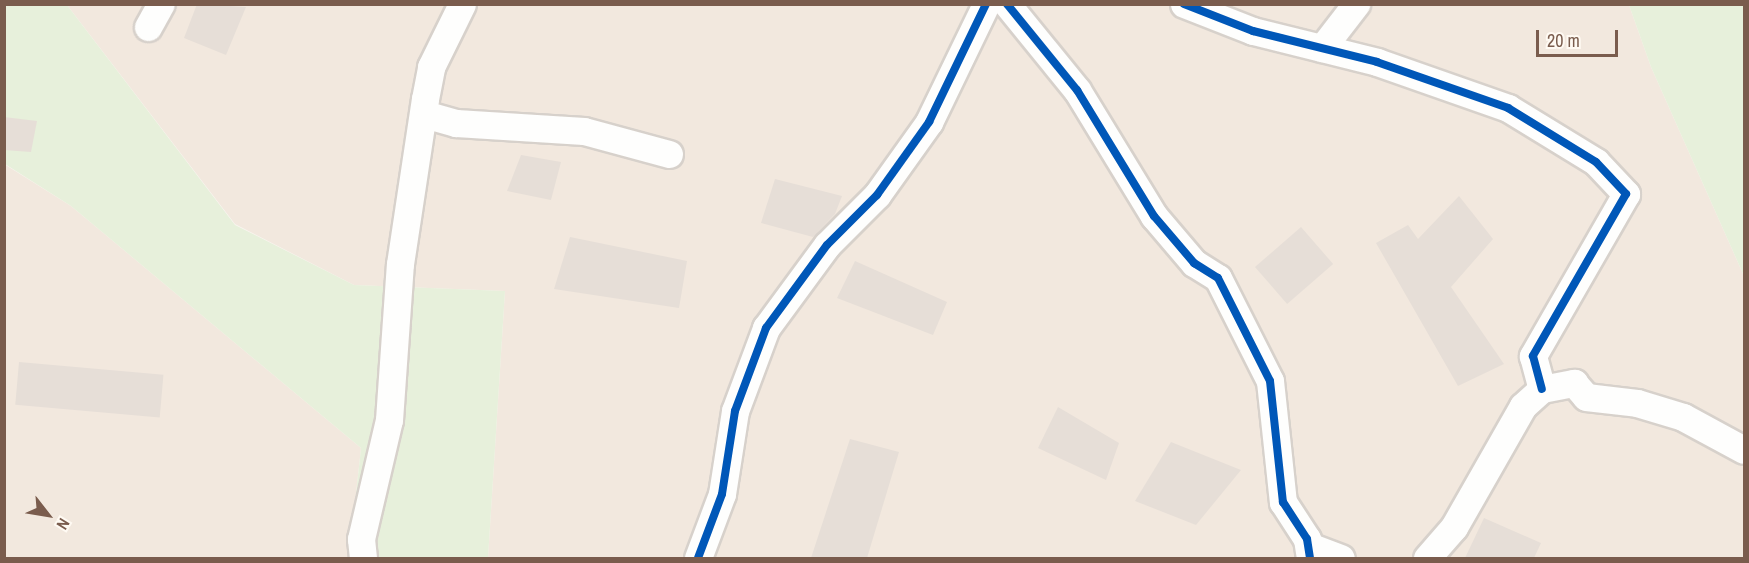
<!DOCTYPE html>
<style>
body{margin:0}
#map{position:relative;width:1749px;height:563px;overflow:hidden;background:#f9f5f0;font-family:"Archivo Narrow",sans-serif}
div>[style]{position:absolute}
.residential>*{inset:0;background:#f2e8de}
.green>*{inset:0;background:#e7f0db}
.building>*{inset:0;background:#e6ded7;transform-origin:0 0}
.roads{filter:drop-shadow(2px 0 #d7d1cb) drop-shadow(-2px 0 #d7d1cb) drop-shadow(0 2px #d7d1cb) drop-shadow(0 -2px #d7d1cb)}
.minor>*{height:27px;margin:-13.5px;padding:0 13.5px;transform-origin:13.5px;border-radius:13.5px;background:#fefefd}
.cycleway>*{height:8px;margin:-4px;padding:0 4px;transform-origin:4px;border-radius:4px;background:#0057b8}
span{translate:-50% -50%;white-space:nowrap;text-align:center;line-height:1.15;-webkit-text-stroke:4.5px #fffaf3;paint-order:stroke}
.frame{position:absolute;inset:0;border:6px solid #7a5c4d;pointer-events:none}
.north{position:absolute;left:18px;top:485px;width:60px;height:60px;-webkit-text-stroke:4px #fffaf3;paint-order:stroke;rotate:121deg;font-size:16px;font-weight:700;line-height:24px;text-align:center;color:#7a5c4d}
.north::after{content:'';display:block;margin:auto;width:21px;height:27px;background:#7a5c4d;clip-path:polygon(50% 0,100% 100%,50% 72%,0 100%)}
.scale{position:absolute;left:1536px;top:30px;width:82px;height:27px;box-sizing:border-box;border:3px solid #7a5c4d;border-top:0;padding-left:8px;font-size:18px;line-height:21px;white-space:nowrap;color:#7a5c4d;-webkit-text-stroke:4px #fffaf3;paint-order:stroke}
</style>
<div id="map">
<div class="residential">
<div style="clip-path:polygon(67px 5px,1629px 5px,1651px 67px,1744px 276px,1744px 558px,488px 558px,505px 291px,354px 285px,235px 224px)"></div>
<div style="clip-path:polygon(4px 164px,71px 206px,361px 448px,349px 558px,5px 558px)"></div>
</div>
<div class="green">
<div style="clip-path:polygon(4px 5px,67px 5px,235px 225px,354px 285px,505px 291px,488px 558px,349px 558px,361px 448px,71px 206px,5px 164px)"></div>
<div style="clip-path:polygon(1629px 5px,1744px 5px,1744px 276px,1651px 67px)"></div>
</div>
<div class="building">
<div style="clip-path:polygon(197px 4px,246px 7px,226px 55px,184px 38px)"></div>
<div style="clip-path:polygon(4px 117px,37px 121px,31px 152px,4px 150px)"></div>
<div style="clip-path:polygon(521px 155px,561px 162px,551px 200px,507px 191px)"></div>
<div style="clip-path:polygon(775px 179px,842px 196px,835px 214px,813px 237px,761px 223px)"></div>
<div style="clip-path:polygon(1459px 196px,1493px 239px,1451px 287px,1504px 364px,1458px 386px,1376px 243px,1408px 225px,1418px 239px)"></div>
<div style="left:1301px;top:227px;width:49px;height:61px;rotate:49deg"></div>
<div style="clip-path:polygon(570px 237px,687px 261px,679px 308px,554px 289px)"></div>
<div style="clip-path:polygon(855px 261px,947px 302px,933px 335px,837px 298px)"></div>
<div style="left:19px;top:362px;width:145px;height:43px;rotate:5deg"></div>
<div style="clip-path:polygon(1058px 407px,1119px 443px,1106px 480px,1038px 448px)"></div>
<div style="clip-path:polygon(850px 439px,899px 452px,867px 558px,811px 558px)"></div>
<div style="clip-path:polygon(1171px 442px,1241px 470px,1196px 525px,1135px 501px)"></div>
<div style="clip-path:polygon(1484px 518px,1541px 543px,1534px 558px,1465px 558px)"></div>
</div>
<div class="roads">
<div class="minor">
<div style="left:1007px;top:4px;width:111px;rotate:50.9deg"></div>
<div style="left:1077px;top:90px;width:148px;rotate:58.6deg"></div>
<div style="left:1154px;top:216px;width:62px;rotate:49.6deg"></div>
<div style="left:1194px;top:263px;width:28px;rotate:32deg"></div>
<div style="left:1218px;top:278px;width:115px;rotate:63.2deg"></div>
<div style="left:1270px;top:381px;width:122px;rotate:83.9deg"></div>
<div style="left:1283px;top:502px;width:44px;rotate:57deg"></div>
<div style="left:1307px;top:539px;width:19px;rotate:81deg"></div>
<div style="left:1184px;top:4px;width:74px;rotate:21.4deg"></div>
<div style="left:1253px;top:31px;width:128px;rotate:14deg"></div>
<div style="left:1377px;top:62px;width:139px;rotate:19.3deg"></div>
<div style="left:1508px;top:108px;width:103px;rotate:31.5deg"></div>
<div style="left:1596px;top:162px;width:44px;rotate:46.8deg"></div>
<div style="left:1626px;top:194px;width:187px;rotate:119.9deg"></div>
<div style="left:1533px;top:356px;width:34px;rotate:75deg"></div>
<div style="left:148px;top:27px;width:26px;rotate:-61deg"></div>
<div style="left:1322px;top:48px;width:56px;rotate:-52.3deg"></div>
<div style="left:424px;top:114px;width:33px;rotate:16deg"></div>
<div style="left:456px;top:123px;width:128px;rotate:3.6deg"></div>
<div style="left:584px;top:131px;width:88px;rotate:15.1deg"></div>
<div style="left:1309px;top:546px;width:34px;rotate:21deg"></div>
<div style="left:363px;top:558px;width:19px;rotate:-96deg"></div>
<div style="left:361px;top:539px;width:122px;rotate:-76.8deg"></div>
<div style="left:389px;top:420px;width:156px;rotate:-86deg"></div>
<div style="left:400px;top:264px;width:167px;rotate:-81.4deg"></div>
<div style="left:425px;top:99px;width:33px;rotate:-79deg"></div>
<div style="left:431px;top:67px;width:70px;rotate:-63.8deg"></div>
<div style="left:698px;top:558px;width:68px;rotate:-69.4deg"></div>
<div style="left:722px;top:494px;width:84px;rotate:-81.1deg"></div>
<div style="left:735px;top:411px;width:89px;rotate:-69.5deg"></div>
<div style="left:766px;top:328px;width:103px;rotate:-53.7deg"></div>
<div style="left:827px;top:245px;width:71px;rotate:-45deg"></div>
<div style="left:877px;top:195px;width:90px;rotate:-54.5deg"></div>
<div style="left:929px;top:122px;width:131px;rotate:-64.2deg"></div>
<div style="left:1427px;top:558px;width:41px;rotate:-48.9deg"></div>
<div style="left:1454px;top:527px;width:139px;rotate:-60.3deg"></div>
<div style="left:1523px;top:406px;width:25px;rotate:-42deg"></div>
<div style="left:1542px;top:389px;width:33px;rotate:-11deg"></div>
<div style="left:1574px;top:383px;width:18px;rotate:49deg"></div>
<div style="left:1586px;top:397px;width:51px;rotate:6.7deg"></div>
<div style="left:1637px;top:403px;width:48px;rotate:16.9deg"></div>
<div style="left:1683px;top:417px;width:69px;rotate:28.4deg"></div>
</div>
</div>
<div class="cycleway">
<div style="left:1007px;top:4px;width:111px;rotate:50.9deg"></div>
<div style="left:1077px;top:90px;width:148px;rotate:58.6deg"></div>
<div style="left:1154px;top:216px;width:62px;rotate:49.6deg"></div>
<div style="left:1194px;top:263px;width:28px;rotate:32deg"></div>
<div style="left:1218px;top:278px;width:115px;rotate:63.2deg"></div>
<div style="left:1270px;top:381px;width:122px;rotate:83.9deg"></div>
<div style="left:1283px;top:502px;width:44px;rotate:57deg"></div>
<div style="left:1307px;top:539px;width:19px;rotate:81deg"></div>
<div style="left:1184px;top:4px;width:74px;rotate:21.4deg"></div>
<div style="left:1253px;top:31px;width:128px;rotate:14deg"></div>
<div style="left:1377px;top:62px;width:139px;rotate:19.3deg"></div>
<div style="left:1508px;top:108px;width:103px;rotate:31.5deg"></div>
<div style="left:1596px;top:162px;width:44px;rotate:46.8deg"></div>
<div style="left:1626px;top:194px;width:187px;rotate:119.9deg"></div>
<div style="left:1533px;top:356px;width:34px;rotate:75deg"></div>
<div style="left:698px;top:558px;width:68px;rotate:-69.4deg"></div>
<div style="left:722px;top:494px;width:84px;rotate:-81.1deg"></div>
<div style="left:735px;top:411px;width:89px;rotate:-69.5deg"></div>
<div style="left:766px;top:328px;width:103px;rotate:-53.7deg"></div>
<div style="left:827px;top:245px;width:71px;rotate:-45deg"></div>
<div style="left:877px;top:195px;width:90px;rotate:-54.5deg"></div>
<div style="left:929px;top:122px;width:131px;rotate:-64.2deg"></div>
</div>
<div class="frame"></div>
<div class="north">N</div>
<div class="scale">20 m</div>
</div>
